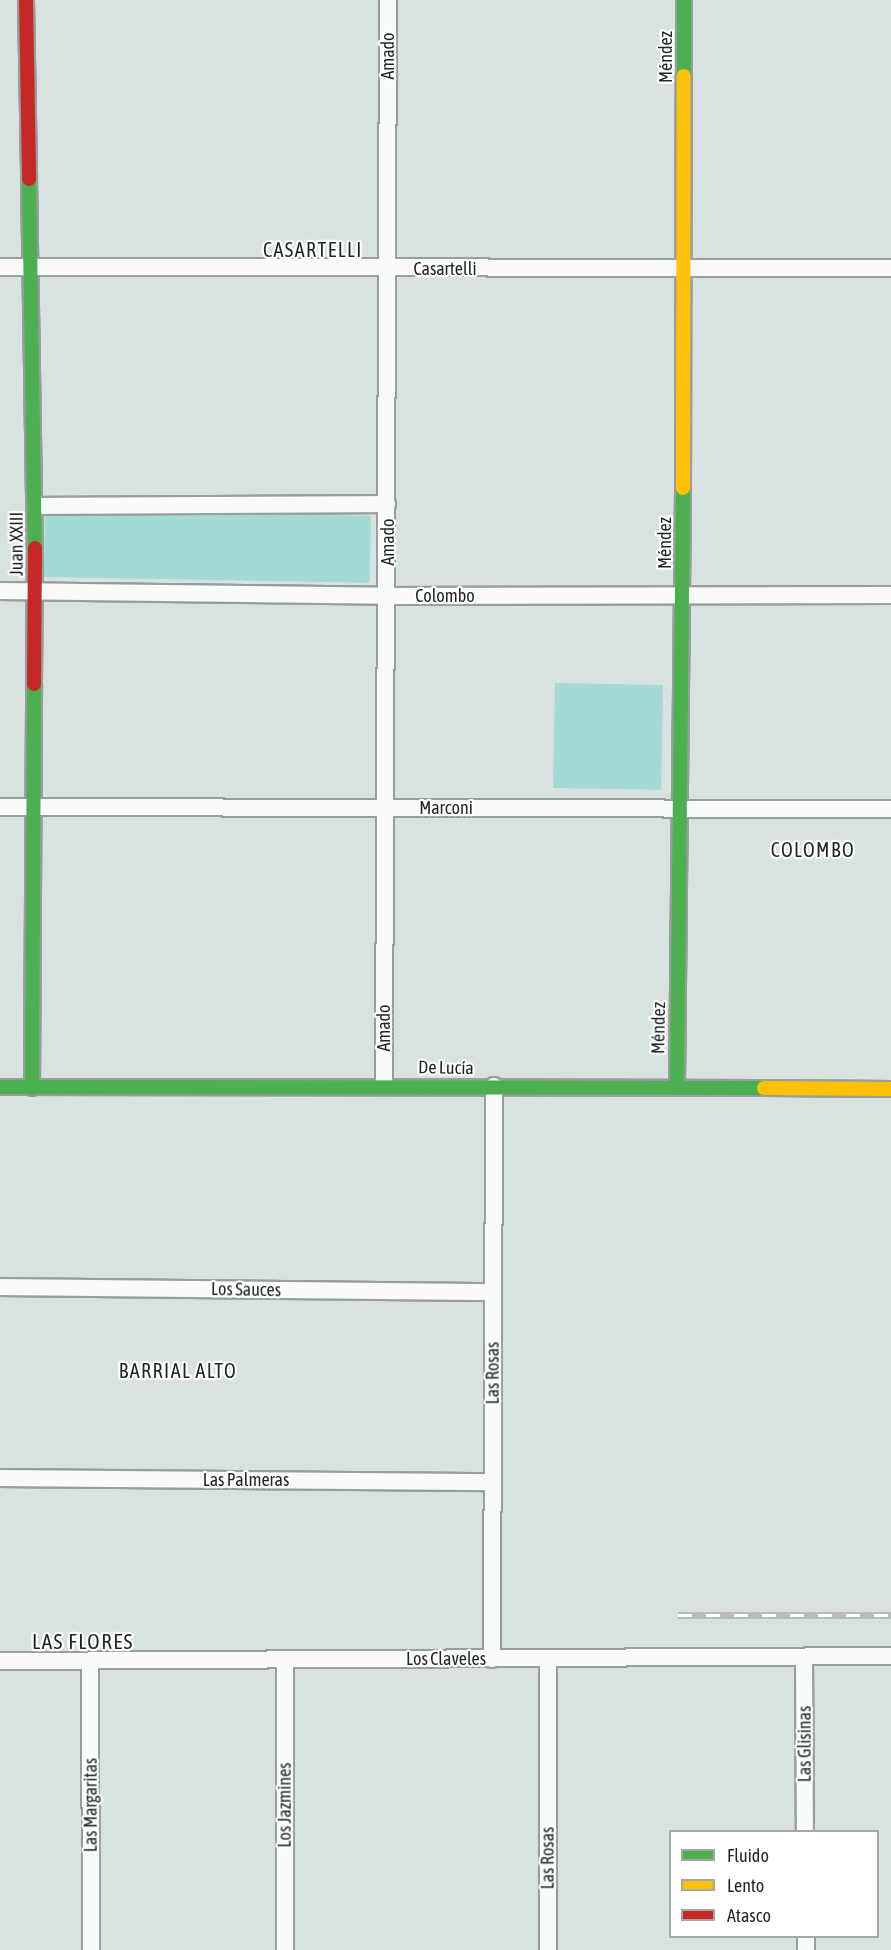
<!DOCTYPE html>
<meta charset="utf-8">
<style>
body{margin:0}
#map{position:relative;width:891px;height:1950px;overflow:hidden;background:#d8e2e0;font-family:"Asap Condensed",sans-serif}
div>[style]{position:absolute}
.green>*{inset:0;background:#a3dad5;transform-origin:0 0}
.roads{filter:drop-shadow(2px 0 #979f9d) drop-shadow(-2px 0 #979f9d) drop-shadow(0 2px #979f9d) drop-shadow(0 -2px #979f9d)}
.street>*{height:16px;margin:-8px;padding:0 8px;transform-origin:8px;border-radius:8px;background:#f9fbfa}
.fast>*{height:14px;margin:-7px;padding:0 7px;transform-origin:7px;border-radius:7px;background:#4caf50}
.slow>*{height:14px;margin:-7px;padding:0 7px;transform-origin:7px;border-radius:7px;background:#ffc107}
.jam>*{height:14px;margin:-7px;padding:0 7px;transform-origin:7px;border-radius:7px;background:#c62828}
.rail>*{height:7px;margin-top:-3.5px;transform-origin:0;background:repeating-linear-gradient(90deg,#fff 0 14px,#b9bbbb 0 28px);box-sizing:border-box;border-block:2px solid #b9bbbb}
span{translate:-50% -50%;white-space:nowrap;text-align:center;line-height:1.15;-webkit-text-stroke:4.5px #fff;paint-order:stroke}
.street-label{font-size:18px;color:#1e2524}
.neighbourhood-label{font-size:20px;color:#1e2524;letter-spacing:1.5px}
.quarter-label{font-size:21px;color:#1e2524;letter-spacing:1.5px}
.legend{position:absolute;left:669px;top:1830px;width:210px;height:108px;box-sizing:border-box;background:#fff;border:2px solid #a5a8a7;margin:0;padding:8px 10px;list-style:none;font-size:18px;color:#1e2524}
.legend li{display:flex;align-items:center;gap:12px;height:30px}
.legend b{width:30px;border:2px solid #a5a8a7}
</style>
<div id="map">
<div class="green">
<div style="left:45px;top:510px;width:326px;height:67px;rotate:1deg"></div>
<div style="left:555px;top:683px;width:108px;height:105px;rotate:1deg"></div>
</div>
<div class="roads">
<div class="street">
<div style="left:0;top:267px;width:891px;rotate:0.06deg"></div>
<div style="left:35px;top:506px;width:352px;rotate:-0.3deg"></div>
<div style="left:0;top:591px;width:388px;rotate:0.7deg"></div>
<div style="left:388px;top:596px;width:503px;rotate:-0.11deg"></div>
<div style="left:0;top:807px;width:891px;rotate:0.13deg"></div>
<div style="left:384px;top:1085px;width:1085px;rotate:-89.79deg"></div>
<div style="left:0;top:1287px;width:493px;rotate:0.6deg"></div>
<div style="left:0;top:1478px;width:492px;rotate:0.5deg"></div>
<div style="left:804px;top:1657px;width:175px;rotate:89.7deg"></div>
<div style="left:548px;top:1658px;width:292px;rotate:90deg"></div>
<div style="left:492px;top:1659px;width:573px;rotate:-89.8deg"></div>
<div style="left:0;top:1661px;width:891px;rotate:-0.32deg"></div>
<div style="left:90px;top:1661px;width:289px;rotate:89.8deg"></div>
<div style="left:806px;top:1936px;width:14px;rotate:90deg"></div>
<div style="left:285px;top:1950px;width:290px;rotate:-90deg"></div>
</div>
<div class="fast">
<div style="left:684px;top:76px;width:76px;rotate:-90deg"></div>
<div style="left:29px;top:179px;width:369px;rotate:89.1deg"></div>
<div style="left:677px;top:1085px;width:597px;rotate:-89.42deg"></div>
<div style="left:0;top:1087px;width:764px;rotate:0.07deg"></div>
<div style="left:32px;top:1088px;width:404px;rotate:-89.7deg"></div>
</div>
<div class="slow">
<div style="left:683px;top:488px;width:412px;rotate:-89.9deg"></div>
<div style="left:764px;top:1088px;width:127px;rotate:0.5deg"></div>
</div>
<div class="jam">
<div style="left:26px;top:0;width:179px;rotate:89deg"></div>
<div style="left:34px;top:684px;width:136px;rotate:-89.6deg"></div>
</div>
</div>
<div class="rail">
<div style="left:678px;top:1615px;width:213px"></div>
</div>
<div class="street-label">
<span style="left:388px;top:56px;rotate:-90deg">Amado</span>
<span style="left:666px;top:57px;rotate:-90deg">Méndez</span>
<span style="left:445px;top:269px">Casartelli</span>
<span style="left:388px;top:542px;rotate:-90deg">Amado</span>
<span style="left:665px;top:543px;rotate:-90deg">Méndez</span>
<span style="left:17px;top:544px;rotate:-90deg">Juan XXIII</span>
<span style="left:445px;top:596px">Colombo</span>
<span style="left:446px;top:808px">Marconi</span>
<span style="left:384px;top:1028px;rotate:-90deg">Amado</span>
<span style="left:659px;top:1028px;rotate:-89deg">Méndez</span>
<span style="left:446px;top:1068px;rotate:1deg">De Lucía</span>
<span style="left:246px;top:1290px;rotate:1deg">Los Sauces</span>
<span style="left:493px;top:1373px;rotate:-90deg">Las Rosas</span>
<span style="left:246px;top:1480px">Las Palmeras</span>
<span style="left:446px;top:1659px">Los Claveles</span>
<span style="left:805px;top:1744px;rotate:-90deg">Las Glisinas</span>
<span style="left:91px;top:1805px;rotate:-90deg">Las Margaritas</span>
<span style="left:285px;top:1805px;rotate:-90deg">Los Jazmines</span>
<span style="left:548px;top:1858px;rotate:-90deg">Las Rosas</span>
</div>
<div class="neighbourhood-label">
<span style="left:313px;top:249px">CASARTELLI</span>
<span style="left:813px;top:849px">COLOMBO</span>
<span style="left:178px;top:1370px">BARRIAL ALTO</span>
</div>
<div class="quarter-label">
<span style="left:83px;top:1641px">LAS FLORES</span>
</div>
<ul class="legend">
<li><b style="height:8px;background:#4caf50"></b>Fluido</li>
<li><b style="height:8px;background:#ffc107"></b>Lento</li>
<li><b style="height:8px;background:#c62828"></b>Atasco</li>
</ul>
</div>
